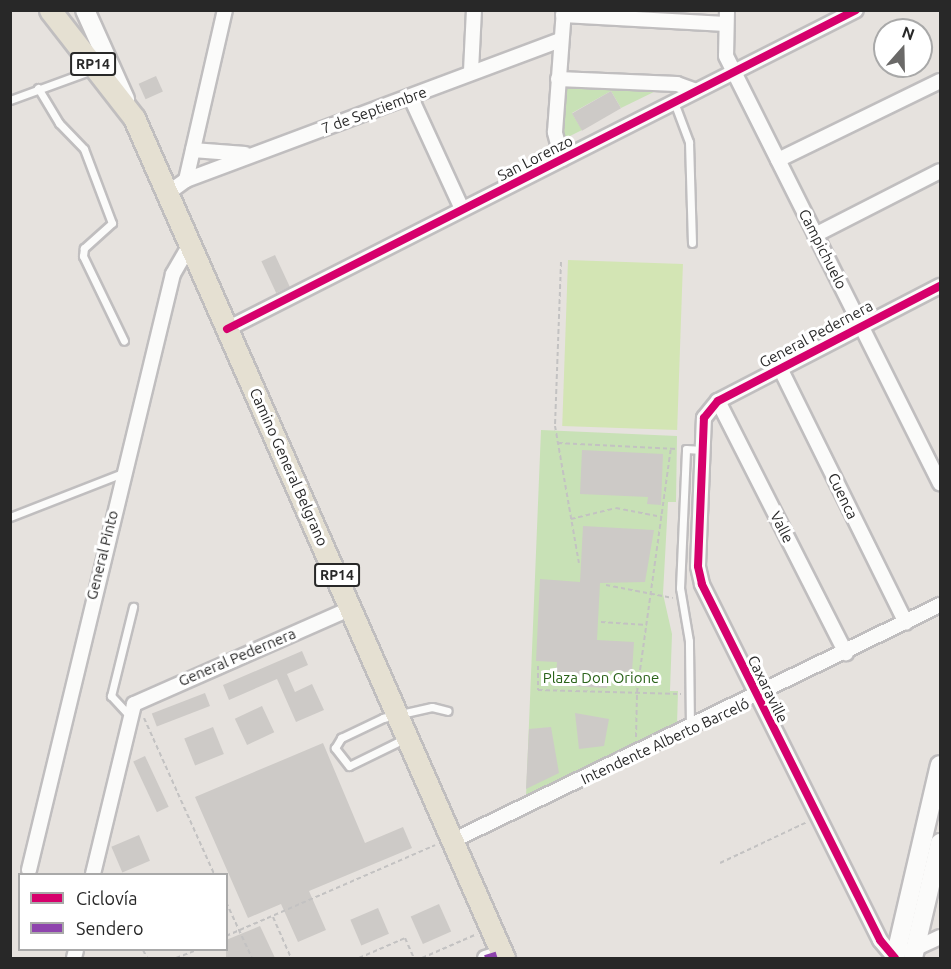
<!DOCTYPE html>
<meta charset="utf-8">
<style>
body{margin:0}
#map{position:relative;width:951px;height:969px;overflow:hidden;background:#e6e2de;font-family:Ubuntu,sans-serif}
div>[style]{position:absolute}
.green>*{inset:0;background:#c8e1b6}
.pitch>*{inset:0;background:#d3e5b4;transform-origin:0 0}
.building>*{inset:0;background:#cdcac7;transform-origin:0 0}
.path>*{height:2px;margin-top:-1px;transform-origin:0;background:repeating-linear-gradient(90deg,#c3c2c2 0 4.5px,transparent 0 7.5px)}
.roads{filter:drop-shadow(2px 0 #c0bebf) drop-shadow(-2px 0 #c0bebf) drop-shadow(0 2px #c0bebf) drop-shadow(0 -2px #c0bebf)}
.lane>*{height:7px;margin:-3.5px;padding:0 3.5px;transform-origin:3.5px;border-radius:3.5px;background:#fbfbfa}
.street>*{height:14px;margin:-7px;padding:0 7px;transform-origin:7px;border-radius:7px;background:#fbfbfa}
.secondary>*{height:18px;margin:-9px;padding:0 9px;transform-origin:9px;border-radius:9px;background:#fbfbfa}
.primary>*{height:21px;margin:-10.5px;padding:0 10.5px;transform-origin:10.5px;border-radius:10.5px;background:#e5e0d2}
.quiet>*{height:6px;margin-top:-3px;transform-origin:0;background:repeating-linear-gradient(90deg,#8e44ad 0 12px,transparent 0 18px)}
.cycleway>*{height:8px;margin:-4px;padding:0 4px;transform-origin:4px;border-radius:4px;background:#d6006c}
span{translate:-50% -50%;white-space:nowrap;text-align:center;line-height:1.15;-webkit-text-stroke:6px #fff;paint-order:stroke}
.shield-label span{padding:2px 4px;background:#fff;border:2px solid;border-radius:4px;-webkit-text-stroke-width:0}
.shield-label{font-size:14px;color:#282828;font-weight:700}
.street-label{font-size:15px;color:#282828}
.park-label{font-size:15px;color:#2a631a}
.frame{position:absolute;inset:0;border:12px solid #282828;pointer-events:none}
.legend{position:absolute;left:18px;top:873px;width:210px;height:78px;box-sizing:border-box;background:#fff;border:2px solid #a9a9a9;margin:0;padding:8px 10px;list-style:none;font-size:18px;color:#282828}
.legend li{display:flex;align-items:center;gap:12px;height:30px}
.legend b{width:30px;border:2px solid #a9a9a9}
.north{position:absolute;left:873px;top:18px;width:60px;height:60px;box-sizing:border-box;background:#fff;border:2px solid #a9a9a9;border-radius:50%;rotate:20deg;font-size:16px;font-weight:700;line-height:24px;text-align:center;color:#282828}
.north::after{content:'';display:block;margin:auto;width:21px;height:27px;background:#6a6968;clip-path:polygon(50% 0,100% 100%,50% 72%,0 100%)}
</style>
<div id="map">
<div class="green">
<div style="clip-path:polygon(563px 83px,662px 88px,621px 108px,611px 91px,572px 113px,582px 130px,564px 139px)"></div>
<div style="clip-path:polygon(541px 430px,677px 436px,676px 502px,668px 502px,663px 594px,672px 634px,670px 691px,678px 691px,677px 725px,526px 797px)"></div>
</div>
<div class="pitch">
<div style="left:568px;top:260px;width:115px;height:166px;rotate:2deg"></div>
</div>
<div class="building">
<div style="left:156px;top:76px;width:17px;height:19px;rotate:66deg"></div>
<div style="left:611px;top:91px;width:20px;height:45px;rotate:60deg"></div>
<div style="left:275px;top:255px;width:35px;height:15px;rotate:65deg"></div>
<div style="clip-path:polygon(582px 450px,663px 454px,661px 505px,647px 504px,648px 497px,580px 494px)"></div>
<div style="clip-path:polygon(583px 526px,654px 530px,645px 582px,600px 583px,597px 640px,634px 642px,632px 672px,608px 671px,607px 688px,555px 685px,557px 662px,536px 661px,540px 579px,580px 582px)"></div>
<div style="clip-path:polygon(302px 651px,308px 665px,287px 674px,295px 692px,312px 684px,324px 710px,296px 722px,277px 679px,229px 700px,223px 685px)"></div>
<div style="left:205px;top:693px;width:14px;height:57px;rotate:69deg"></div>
<div style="left:262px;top:706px;width:29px;height:30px;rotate:65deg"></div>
<div style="clip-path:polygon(575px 713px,609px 719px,604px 746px,579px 749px)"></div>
<div style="left:213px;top:727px;width:29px;height:31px;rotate:68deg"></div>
<div style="clip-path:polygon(551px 727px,559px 773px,526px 789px,529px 729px)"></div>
<div style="clip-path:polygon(323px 743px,365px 843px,403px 827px,412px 848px,309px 891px,326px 930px,298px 942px,281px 904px,248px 918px,195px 797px)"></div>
<div style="left:145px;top:756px;width:56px;height:13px;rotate:65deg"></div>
<div style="left:139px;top:835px;width:28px;height:30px;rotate:67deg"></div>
<div style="left:439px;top:904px;width:30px;height:31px;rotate:66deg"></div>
<div style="left:378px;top:908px;width:28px;height:30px;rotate:67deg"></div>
<div style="clip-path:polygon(260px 926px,275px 958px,226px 958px,226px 940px)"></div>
</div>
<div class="path">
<div style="left:561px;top:262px;width:164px;rotate:92.1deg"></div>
<div style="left:555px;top:426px;width:139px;rotate:80.1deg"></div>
<div style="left:558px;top:443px;width:119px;rotate:2.9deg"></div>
<div style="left:571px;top:519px;width:46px;rotate:-13.7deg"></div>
<div style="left:616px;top:508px;width:47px;rotate:11.1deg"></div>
<div style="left:606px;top:585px;width:68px;rotate:11deg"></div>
<div style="left:601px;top:622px;width:46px;rotate:3.7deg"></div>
<div style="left:538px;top:666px;width:24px;rotate:90deg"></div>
<div style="left:538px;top:690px;width:143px;rotate:1.6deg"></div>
<div style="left:144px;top:718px;width:171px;rotate:65.8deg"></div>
<div style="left:636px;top:737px;width:45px;rotate:-88.7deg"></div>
<div style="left:637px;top:692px;width:246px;rotate:-82.1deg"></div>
<div style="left:720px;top:863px;width:96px;rotate:-25.2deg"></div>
<div style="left:226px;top:902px;width:62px;rotate:65.1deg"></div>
<div style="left:273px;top:917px;width:45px;rotate:66.3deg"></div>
<div style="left:226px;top:936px;width:228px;rotate:-23.5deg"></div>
<div style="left:143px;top:950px;width:9px;rotate:63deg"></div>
<div style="left:176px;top:958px;width:22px;rotate:-21deg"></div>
<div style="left:359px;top:958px;width:50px;rotate:-23.5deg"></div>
<div style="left:405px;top:938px;width:22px;rotate:66deg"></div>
<div style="left:422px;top:958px;width:60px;rotate:-23.6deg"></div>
</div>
<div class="roads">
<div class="lane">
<div style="left:38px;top:88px;width:41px;rotate:59deg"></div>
<div style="left:59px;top:123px;width:36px;rotate:46deg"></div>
<div style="left:84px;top:149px;width:79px;rotate:69.3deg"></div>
<div style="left:112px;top:223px;width:38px;rotate:138deg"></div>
<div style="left:84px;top:248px;width:8px;rotate:97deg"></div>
<div style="left:83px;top:256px;width:94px;rotate:64.2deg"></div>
<div style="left:10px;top:100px;width:87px;rotate:-20.1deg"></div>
<div style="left:674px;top:102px;width:43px;rotate:69.4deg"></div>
<div style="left:689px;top:142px;width:101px;rotate:88.3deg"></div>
<div style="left:10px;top:517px;width:121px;rotate:-21.3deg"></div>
<div style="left:128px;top:714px;width:25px;rotate:-133deg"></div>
<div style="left:111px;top:696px;width:92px;rotate:-76.1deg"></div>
<div style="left:690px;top:727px;width:86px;rotate:-90.7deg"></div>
<div style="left:689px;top:641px;width:54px;rotate:-99.6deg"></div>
<div style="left:680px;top:588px;width:139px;rotate:-87.5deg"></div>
<div style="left:686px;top:449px;width:16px;rotate:4deg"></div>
<div style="left:404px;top:739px;width:61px;rotate:153.9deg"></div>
<div style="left:349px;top:766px;width:23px;rotate:-128deg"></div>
<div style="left:335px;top:748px;width:12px;rotate:-59deg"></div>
<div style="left:341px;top:738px;width:47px;rotate:-25.5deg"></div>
<div style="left:383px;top:718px;width:50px;rotate:-12.7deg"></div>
<div style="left:432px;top:707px;width:16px;rotate:14deg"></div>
</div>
<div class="street">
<div style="left:727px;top:10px;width:46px;rotate:91.2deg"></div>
<div style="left:726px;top:56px;width:478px;rotate:63.4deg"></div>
<div style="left:563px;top:15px;width:163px;rotate:3.2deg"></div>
<div style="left:471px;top:71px;width:61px;rotate:-87.2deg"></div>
<div style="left:558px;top:79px;width:119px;rotate:2.4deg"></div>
<div style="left:677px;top:84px;width:20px;rotate:20deg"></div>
<div style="left:411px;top:98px;width:122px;rotate:65.3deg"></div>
<div style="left:193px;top:150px;width:52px;rotate:4.4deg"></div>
<div style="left:562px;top:159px;width:28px;rotate:-105deg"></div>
<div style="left:555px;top:132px;width:122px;rotate:-85.8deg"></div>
<div style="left:778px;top:160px;width:180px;rotate:-26deg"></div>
<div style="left:186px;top:180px;width:400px;rotate:-20.5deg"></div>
<div style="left:168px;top:193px;width:22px;rotate:-36deg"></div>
<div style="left:186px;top:180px;width:174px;rotate:-77.1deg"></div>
<div style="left:815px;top:235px;width:140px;rotate:-27.1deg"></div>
<div style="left:227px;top:329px;width:705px;rotate:-26.89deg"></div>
<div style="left:780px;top:368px;width:284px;rotate:63.7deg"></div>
<div style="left:718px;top:401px;width:283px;rotate:63.1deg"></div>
<div style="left:452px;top:841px;width:542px;rotate:-25.81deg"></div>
<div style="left:29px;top:870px;width:613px;rotate:-76.42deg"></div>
<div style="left:173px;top:274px;width:32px;rotate:-60deg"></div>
<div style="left:93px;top:874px;width:175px;rotate:-76.4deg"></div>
<div style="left:134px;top:704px;width:238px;rotate:-23.8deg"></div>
<div style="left:910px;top:951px;width:33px;rotate:-25deg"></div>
<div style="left:74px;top:958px;width:8px;rotate:-76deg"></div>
<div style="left:485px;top:958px;width:17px;rotate:-17deg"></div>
<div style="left:895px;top:958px;width:23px;rotate:-130deg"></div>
<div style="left:880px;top:940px;width:398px;rotate:-116.6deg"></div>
<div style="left:702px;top:584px;width:18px;rotate:-103deg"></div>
<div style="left:698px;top:566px;width:148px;rotate:-87.7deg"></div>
<div style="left:704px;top:418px;width:22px;rotate:-51deg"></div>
<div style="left:718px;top:401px;width:250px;rotate:-27.4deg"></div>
</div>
<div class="secondary">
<div style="left:85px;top:10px;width:98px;rotate:65.8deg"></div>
<div style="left:895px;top:958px;width:198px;rotate:-76.9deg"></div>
<div style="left:913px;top:958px;width:118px;rotate:-76.8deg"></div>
</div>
<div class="primary">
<div style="left:50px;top:10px;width:137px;rotate:52.1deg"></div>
<div style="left:134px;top:118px;width:918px;rotate:66.23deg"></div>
</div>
</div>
<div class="quiet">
<div style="left:485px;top:958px;width:17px;rotate:-17deg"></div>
</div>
<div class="cycleway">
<div style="left:227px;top:329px;width:705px;rotate:-26.89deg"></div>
<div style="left:895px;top:958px;width:23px;rotate:-130deg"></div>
<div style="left:880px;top:940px;width:398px;rotate:-116.6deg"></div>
<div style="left:702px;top:584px;width:18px;rotate:-103deg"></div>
<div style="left:698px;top:566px;width:148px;rotate:-87.7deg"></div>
<div style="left:704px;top:418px;width:22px;rotate:-51deg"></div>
<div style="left:718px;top:401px;width:250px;rotate:-27.4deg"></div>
</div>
<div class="shield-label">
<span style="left:93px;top:64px">RP14</span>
<span style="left:337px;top:575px">RP14</span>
</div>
<div class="street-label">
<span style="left:374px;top:110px;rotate:-20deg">7 de Septiembre</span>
<span style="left:535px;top:158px;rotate:-27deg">San Lorenzo</span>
<span style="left:823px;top:249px;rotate:63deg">Campichuelo</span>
<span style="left:816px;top:334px;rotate:-28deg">General Pedernera</span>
<span style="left:289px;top:467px;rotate:66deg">Camino General Belgrano</span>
<span style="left:843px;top:496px;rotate:64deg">Cuenca</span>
<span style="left:782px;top:527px;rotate:63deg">Valle</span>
<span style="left:102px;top:555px;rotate:-76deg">General Pinto</span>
<span style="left:237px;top:657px;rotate:-23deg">General Pedernera</span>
<span style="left:768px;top:689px;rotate:64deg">Caxaraville</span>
<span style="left:665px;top:741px;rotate:-25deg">Intendente Alberto Barceló</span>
</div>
<div class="park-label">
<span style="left:601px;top:678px">Plaza Don Orione</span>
</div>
<div class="frame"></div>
<ul class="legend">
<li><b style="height:8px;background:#d6006c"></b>Ciclovía</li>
<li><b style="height:8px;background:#8e44ad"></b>Sendero</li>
</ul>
<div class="north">N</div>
</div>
